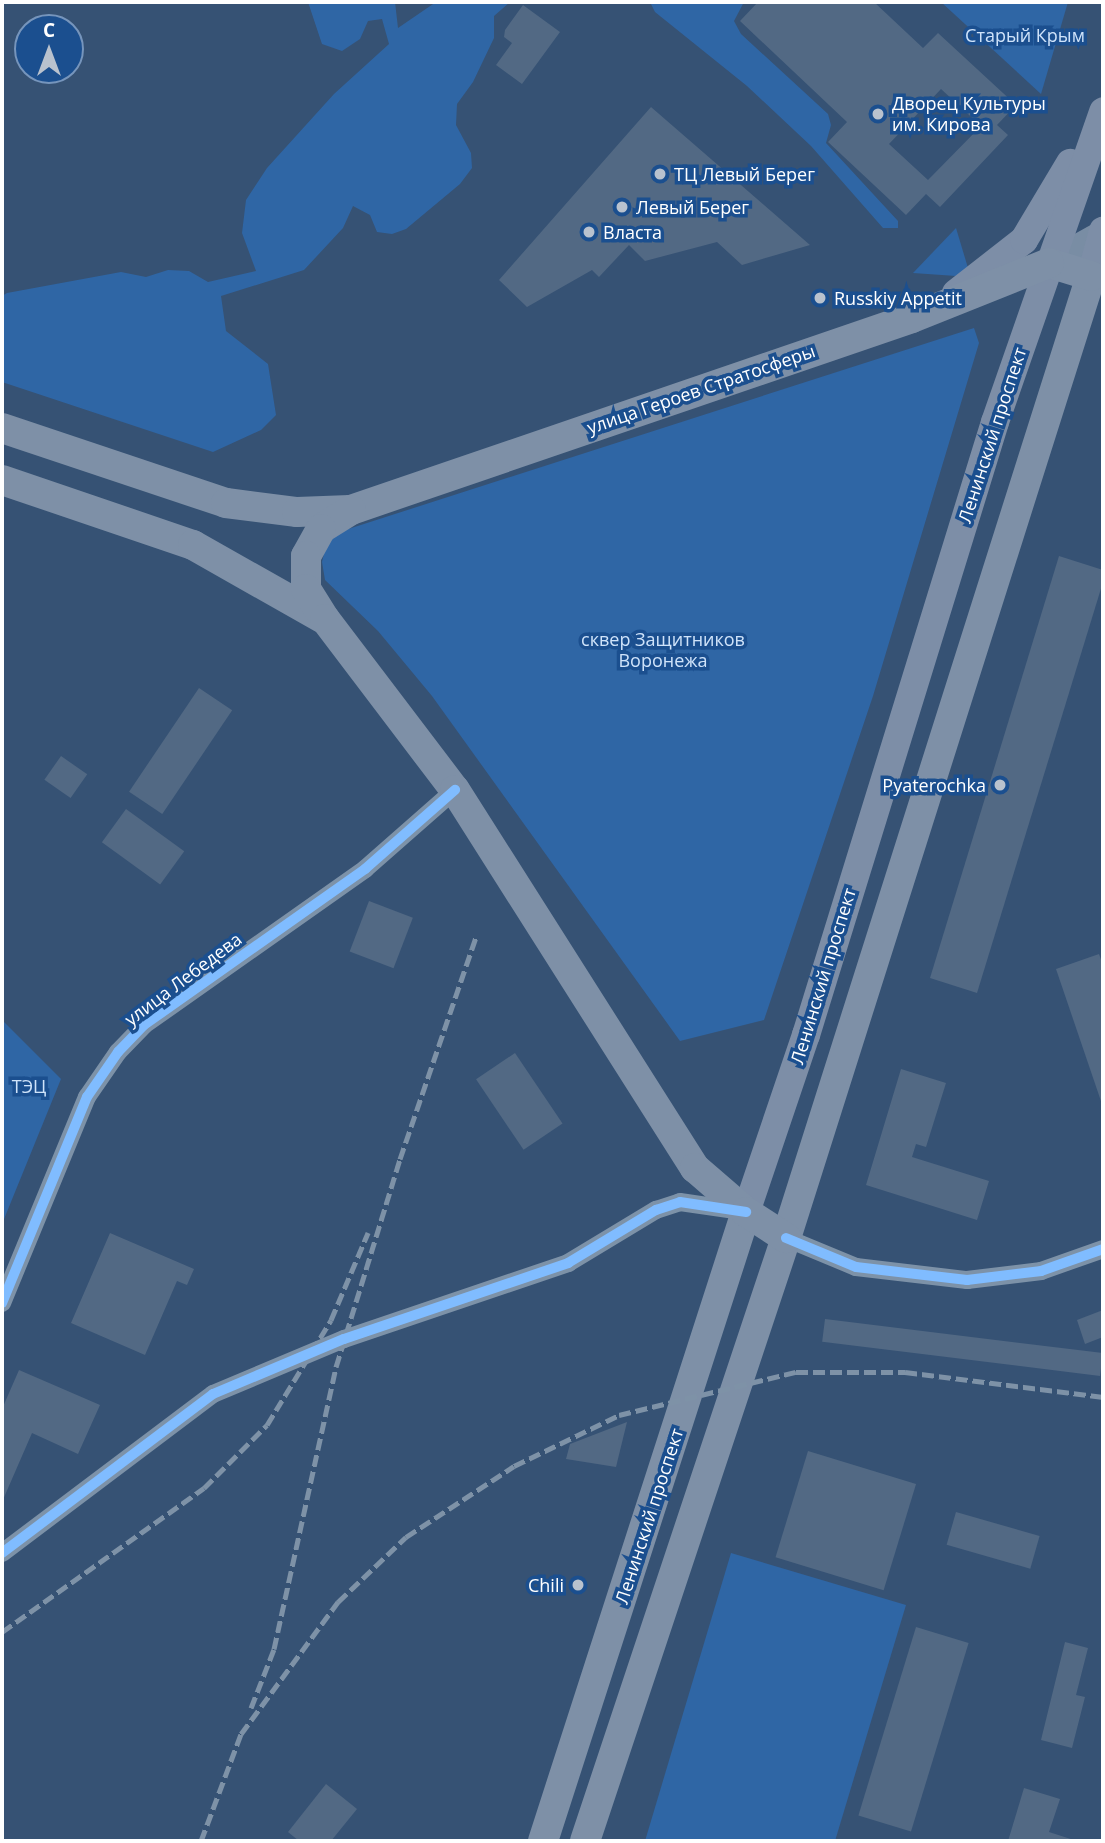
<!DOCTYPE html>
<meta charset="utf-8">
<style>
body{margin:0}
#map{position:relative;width:1105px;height:1843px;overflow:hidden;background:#365274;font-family:"Open Sans",sans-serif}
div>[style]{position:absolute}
.green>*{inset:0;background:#2f66a5}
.building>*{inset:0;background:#526984;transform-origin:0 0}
.minor>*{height:18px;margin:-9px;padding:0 9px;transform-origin:9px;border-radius:9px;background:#7d92a8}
.secondary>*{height:26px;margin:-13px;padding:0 13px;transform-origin:13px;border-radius:13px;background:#798da4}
.primary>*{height:28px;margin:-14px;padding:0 14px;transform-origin:14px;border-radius:14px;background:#7d8ea7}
.trunk>*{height:30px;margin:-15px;padding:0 15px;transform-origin:15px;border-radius:15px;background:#7e90a7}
.rail>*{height:5px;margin-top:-2.5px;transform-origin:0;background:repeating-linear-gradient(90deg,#7e92a7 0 12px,transparent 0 17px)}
.cycleway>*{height:10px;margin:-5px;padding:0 5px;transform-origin:5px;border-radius:5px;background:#80bcff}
.dots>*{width:19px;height:19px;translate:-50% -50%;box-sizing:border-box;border:4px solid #1b4f8f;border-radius:50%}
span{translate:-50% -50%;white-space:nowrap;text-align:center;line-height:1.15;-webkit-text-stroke:7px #1b4f8f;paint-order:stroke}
.park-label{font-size:18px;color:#cfe3fa}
.poi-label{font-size:18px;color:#fff}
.left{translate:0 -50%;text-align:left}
.right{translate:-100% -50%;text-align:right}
.street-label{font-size:18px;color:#fff}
.frame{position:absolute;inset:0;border:4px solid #fff;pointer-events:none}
.north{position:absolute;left:14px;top:14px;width:70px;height:70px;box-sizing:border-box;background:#1b4f8f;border:2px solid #7695bc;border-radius:50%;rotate:0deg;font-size:19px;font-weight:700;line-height:28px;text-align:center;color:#fff}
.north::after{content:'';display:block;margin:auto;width:24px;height:32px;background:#b9c2ce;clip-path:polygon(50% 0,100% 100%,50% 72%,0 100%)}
</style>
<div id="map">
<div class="green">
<div style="clip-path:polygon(308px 2px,395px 2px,398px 28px,436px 2px,510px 2px,494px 16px,494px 38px,473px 82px,457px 104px,456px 125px,471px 153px,472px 168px,460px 184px,406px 229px,392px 234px,377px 232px,370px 215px,353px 206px,343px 228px,304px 270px,221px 296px,226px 331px,268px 364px,276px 415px,261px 430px,213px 452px,2px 382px,2px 296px,7px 293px,121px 272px,146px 277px,168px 270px,189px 271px,208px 282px,256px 271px,242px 233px,246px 200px,267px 168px,334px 94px,389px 44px,382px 19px,368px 21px,360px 39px,342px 51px,322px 44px)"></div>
<div style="clip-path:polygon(650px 2px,744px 2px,734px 21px,741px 34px,828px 114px,831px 125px,826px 143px,898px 221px,898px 228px,883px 228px,811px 146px,747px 86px,655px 12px)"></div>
<div style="clip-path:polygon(941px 2px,1068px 2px,1041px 94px)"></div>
<div style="clip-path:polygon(956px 228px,968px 268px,956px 276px,913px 273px)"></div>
<div style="clip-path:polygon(974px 328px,979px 343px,873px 696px,764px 1020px,680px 1041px,432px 696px,378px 631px,325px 580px,322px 562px,326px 545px,339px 532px)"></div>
<div style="clip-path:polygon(2px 1020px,61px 1079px,2px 1224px)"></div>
<div style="clip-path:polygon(731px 1553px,906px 1605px,835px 1841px,645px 1841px)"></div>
</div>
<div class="building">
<div style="clip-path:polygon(evenodd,758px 2px,874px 2px,923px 48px,938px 33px,1016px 105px,997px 125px,1008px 135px,940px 207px,926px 194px,906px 215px,828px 142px,847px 122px,740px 21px,758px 2px,941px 89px,981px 126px,928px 180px,889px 144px,941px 89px)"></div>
<div style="clip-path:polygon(523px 5px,560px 32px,522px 84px,496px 65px,512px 43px,504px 37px,505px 30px)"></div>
<div style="clip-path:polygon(651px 107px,810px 245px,742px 265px,717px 242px,645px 261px,629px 245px,599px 277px,592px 270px,527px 307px,499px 280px)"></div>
<div style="clip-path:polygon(1059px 556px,1103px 570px,1103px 582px,977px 993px,930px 978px)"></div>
<div style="left:199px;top:688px;width:40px;height:125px;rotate:34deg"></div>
<div style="left:61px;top:756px;width:32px;height:29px;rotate:35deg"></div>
<div style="left:126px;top:809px;width:72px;height:41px;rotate:36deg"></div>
<div style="left:369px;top:901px;width:47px;height:54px;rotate:21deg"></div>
<div style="clip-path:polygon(1099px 954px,1103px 965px,1103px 1107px,1056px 969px)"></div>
<div style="left:515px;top:1053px;width:85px;height:47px;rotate:56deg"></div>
<div style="clip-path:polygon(901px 1069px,946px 1083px,926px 1147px,916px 1144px,912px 1157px,989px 1181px,977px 1220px,866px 1185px)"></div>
<div style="clip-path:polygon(110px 1233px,194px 1269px,187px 1285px,177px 1281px,145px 1355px,71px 1323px)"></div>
<div style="clip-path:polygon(1103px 1310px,1103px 1337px,1085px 1344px,1077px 1320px)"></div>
<div style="left:825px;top:1319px;width:280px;height:23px;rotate:7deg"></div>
<div style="clip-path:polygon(19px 1370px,100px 1405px,78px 1454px,32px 1433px,2px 1502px,2px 1409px)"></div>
<div style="clip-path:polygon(627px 1422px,616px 1467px,566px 1459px,570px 1444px)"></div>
<div style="left:808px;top:1451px;width:113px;height:111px;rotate:17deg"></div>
<div style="left:956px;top:1512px;width:87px;height:34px;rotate:16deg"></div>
<div style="left:916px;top:1627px;width:55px;height:197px;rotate:17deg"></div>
<div style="clip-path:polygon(1065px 1642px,1088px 1648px,1076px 1695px,1085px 1697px,1072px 1748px,1041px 1740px)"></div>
<div style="clip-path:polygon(326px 1784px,357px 1809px,331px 1841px,299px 1841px,288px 1832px)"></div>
<div style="clip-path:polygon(1024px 1788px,1060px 1799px,1049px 1832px,1077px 1841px,1008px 1841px)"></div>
</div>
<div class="minor">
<div style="left:786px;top:1238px;width:76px;rotate:22.5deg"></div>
<div style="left:856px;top:1267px;width:112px;rotate:6.7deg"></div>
<div style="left:967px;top:1280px;width:75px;rotate:-6.9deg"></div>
<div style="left:1041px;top:1271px;width:66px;rotate:-19.5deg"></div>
<div style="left:2px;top:1303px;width:223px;rotate:-67.6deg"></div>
<div style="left:87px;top:1097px;width:55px;rotate:-55.4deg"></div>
<div style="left:118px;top:1052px;width:37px;rotate:-46deg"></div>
<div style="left:144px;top:1025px;width:271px;rotate:-35.2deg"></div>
<div style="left:365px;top:869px;width:120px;rotate:-41.3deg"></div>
<div style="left:2px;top:1553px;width:264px;rotate:-37deg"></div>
<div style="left:213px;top:1394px;width:142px;rotate:-22.8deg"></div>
<div style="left:344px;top:1339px;width:237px;rotate:-18.7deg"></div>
<div style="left:568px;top:1263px;width:103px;rotate:-31.1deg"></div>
<div style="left:656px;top:1210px;width:25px;rotate:-18deg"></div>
<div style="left:680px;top:1202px;width:63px;rotate:8.3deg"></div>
</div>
<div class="secondary">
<div style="left:1049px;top:263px;width:62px;rotate:-29.1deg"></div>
</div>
<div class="primary">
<div style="left:1091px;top:276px;width:47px;rotate:-75.1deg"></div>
<div style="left:956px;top:293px;width:86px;rotate:-37.9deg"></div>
<div style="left:1024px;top:240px;width:90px;rotate:-59.1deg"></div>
<div style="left:746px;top:1212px;width:187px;rotate:-71.3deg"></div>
<div style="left:806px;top:1035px;width:641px;rotate:-72.86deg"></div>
<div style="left:995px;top:422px;width:329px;rotate:-70.8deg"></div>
</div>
<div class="trunk">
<div style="left:2px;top:428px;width:236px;rotate:18.5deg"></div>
<div style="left:226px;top:503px;width:72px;rotate:7.2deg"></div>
<div style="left:297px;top:512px;width:53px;rotate:-2.2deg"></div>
<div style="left:2px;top:480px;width:202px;rotate:18.8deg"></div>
<div style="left:193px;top:545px;width:148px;rotate:29.5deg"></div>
<div style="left:543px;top:1841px;width:661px;rotate:-72.11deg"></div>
<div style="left:585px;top:1841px;width:636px;rotate:-71.57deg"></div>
<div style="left:786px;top:1238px;width:1009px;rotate:-72.41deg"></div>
<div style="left:1091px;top:276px;width:44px;rotate:-162.8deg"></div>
<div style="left:1049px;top:263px;width:148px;rotate:158.1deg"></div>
<div style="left:912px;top:318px;width:593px;rotate:161.11deg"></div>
<div style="left:351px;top:510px;width:36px;rotate:148deg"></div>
<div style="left:321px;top:529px;width:31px;rotate:119deg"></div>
<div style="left:306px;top:556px;width:33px;rotate:90deg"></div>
<div style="left:306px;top:589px;width:36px;rotate:58deg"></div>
<div style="left:325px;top:619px;width:215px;rotate:52.8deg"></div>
<div style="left:455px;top:790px;width:448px;rotate:57.6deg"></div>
<div style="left:695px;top:1168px;width:67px;rotate:40.8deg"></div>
<div style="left:746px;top:1212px;width:48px;rotate:33deg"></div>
</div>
<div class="rail">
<div style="left:2px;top:1632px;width:248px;rotate:-35.5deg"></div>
<div style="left:204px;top:1488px;width:89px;rotate:-45deg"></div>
<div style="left:267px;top:1425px;width:123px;rotate:-58.6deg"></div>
<div style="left:331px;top:1320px;width:95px;rotate:-67deg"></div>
<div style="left:251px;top:1708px;width:63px;rotate:-68.7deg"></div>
<div style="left:274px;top:1649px;width:289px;rotate:-77.6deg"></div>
<div style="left:336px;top:1367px;width:218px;rotate:-72.9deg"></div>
<div style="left:400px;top:1159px;width:235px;rotate:-71.1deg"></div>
<div style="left:201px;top:1841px;width:114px;rotate:-69.5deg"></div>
<div style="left:241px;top:1734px;width:164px;rotate:-53.7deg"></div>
<div style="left:338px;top:1602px;width:94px;rotate:-43.7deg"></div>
<div style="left:406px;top:1537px;width:129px;rotate:-33.3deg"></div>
<div style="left:514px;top:1466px;width:117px;rotate:-25.9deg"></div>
<div style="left:619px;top:1415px;width:182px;rotate:-13.7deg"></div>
<div style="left:796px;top:1372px;width:109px"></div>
<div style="left:905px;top:1372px;width:200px;rotate:7.2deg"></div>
</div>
<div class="cycleway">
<div style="left:786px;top:1238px;width:76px;rotate:22.5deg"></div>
<div style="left:856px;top:1267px;width:112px;rotate:6.7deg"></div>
<div style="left:967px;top:1280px;width:75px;rotate:-6.9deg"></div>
<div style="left:1041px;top:1271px;width:66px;rotate:-19.5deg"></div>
<div style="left:2px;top:1303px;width:223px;rotate:-67.6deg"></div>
<div style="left:87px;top:1097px;width:55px;rotate:-55.4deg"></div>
<div style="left:118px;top:1052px;width:37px;rotate:-46deg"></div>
<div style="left:144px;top:1025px;width:271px;rotate:-35.2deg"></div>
<div style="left:365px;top:869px;width:120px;rotate:-41.3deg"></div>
<div style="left:2px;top:1553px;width:264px;rotate:-37deg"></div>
<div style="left:213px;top:1394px;width:142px;rotate:-22.8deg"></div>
<div style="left:344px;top:1339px;width:237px;rotate:-18.7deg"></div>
<div style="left:568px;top:1263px;width:103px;rotate:-31.1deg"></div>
<div style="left:656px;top:1210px;width:25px;rotate:-18deg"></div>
<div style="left:680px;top:1202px;width:67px;rotate:8.6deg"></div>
</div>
<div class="dots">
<div style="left:878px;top:114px;background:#b9c2ce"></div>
<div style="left:660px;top:174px;background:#b9c2ce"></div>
<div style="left:622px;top:207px;background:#b9c2ce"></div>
<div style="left:589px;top:232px;background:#b9c2ce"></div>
<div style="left:820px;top:298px;background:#b9c2ce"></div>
<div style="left:1000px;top:785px;background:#b9c2ce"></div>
<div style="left:578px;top:1585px;background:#b9c2ce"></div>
</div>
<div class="park-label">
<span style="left:1025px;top:35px">Старый Крым</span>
<span style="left:663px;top:650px">сквер Защитников<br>Воронежа</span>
<span style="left:29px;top:1086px">ТЭЦ</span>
</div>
<div class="poi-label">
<span class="left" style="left:892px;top:114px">Дворец Культуры<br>им. Кирова</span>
<span class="left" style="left:674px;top:174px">ТЦ Левый Берег</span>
<span class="left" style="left:636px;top:207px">Левый Берег</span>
<span class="left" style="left:603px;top:232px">Власта</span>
<span class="left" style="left:834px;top:298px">Russkiy Appetit</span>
<span class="right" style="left:986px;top:785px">Pyaterochka</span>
<span class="right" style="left:564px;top:1585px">Chili</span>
</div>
<div class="street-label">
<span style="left:701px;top:389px;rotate:-19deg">улица Героев Стратосферы</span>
<span style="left:992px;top:435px;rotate:-72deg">Ленинский проспект</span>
<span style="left:823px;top:976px;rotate:-73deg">Ленинский проспект</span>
<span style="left:183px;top:979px;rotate:-37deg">улица Лебедева</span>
<span style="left:649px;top:1516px;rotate:-72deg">Ленинский проспект</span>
</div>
<div class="frame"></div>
<div class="north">С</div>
</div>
